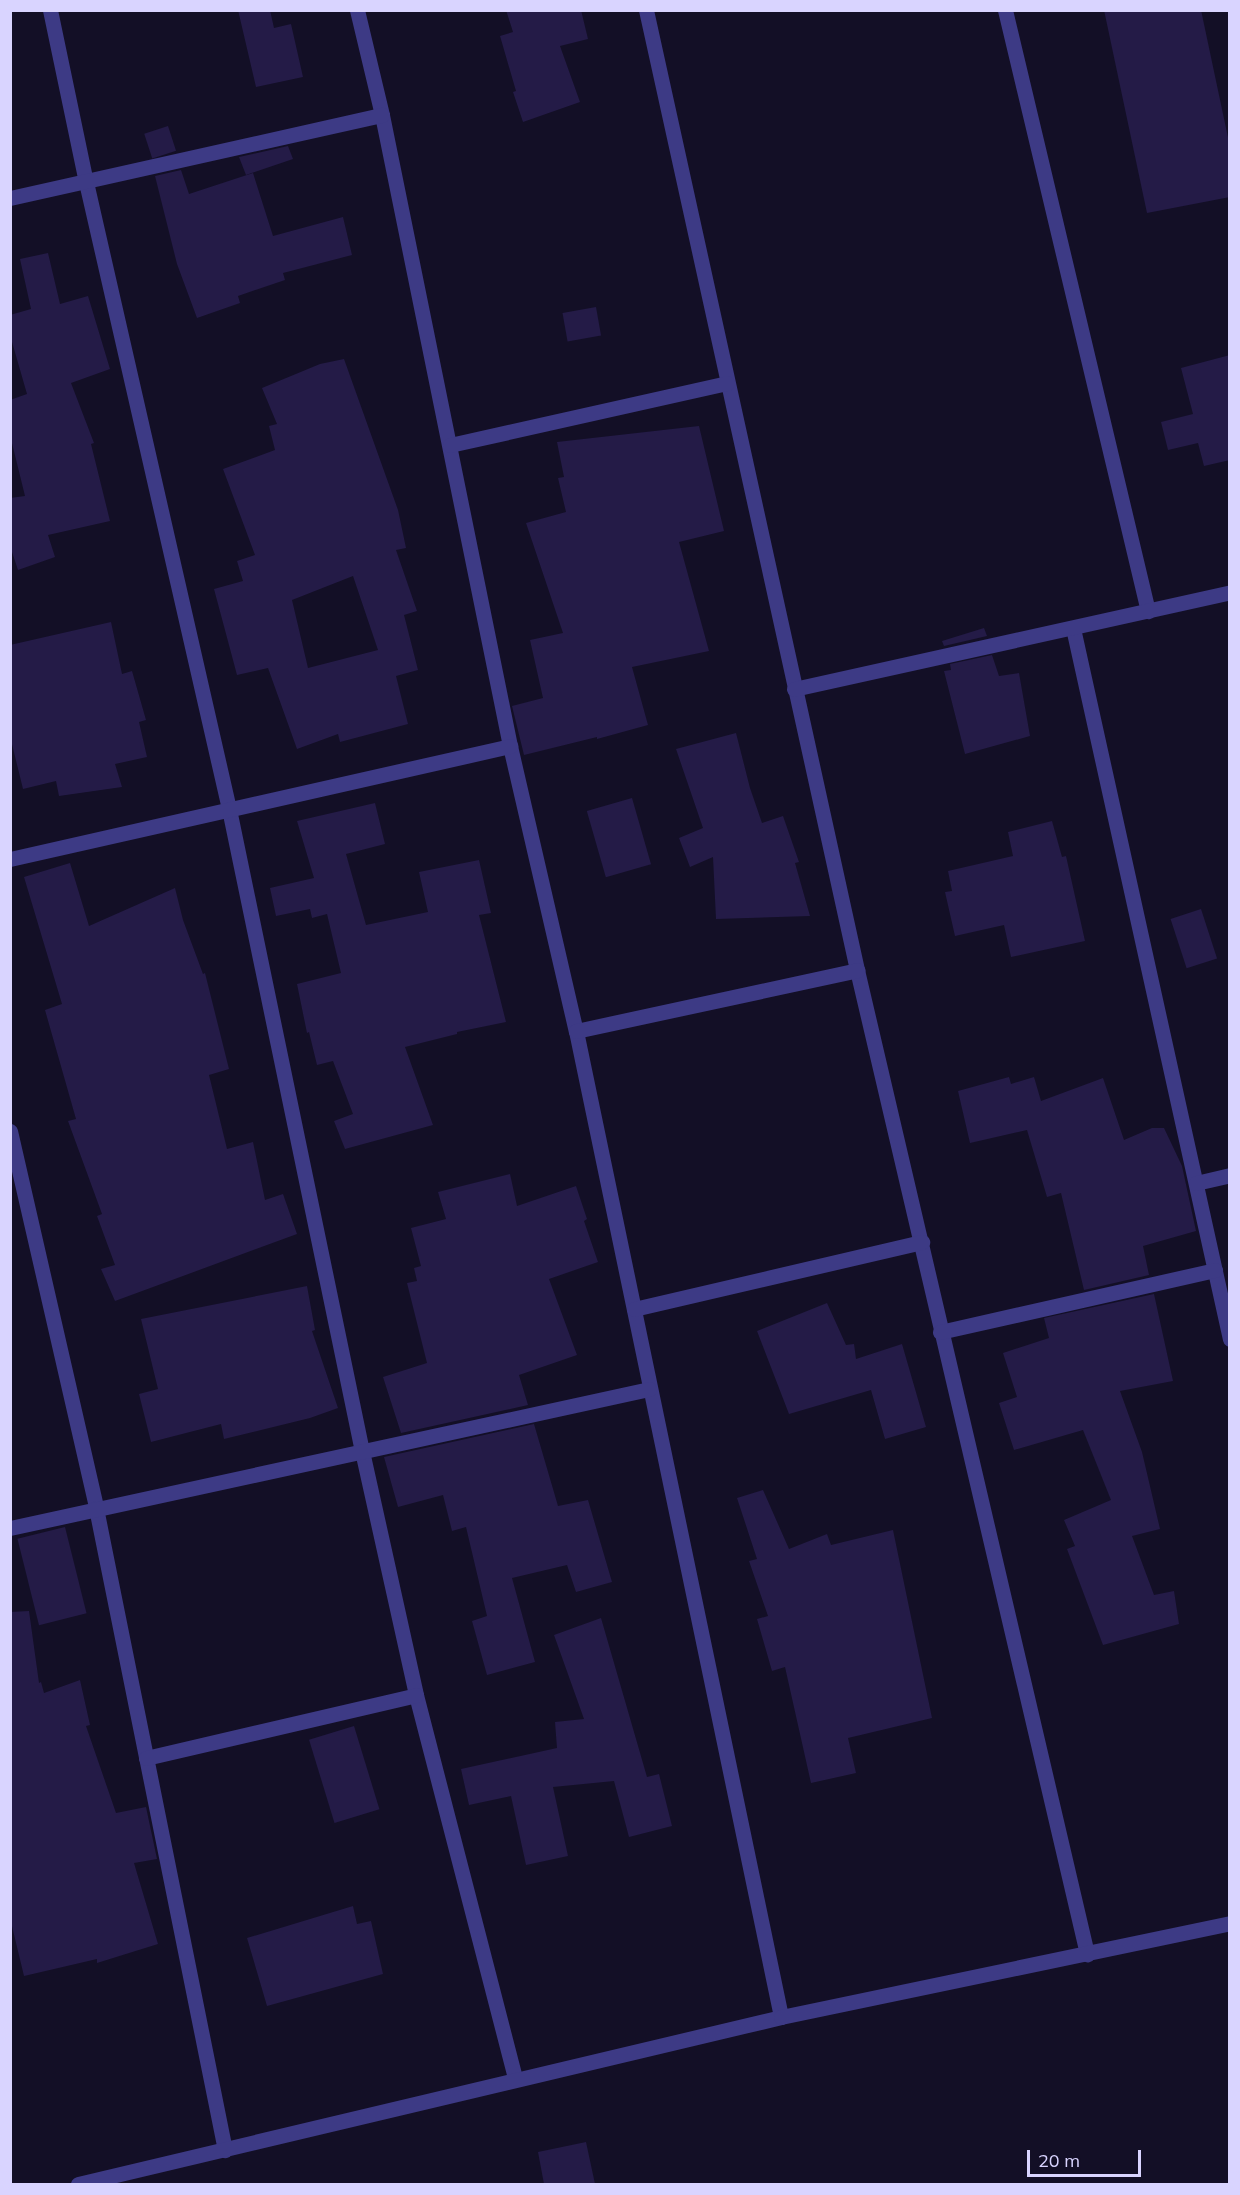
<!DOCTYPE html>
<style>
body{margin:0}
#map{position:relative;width:1240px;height:2195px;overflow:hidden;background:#130f26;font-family:Mulish,sans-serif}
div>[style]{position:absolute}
.building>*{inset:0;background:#241b47;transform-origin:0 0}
.street>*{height:15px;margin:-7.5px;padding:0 7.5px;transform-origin:7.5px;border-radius:7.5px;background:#3d3a85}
span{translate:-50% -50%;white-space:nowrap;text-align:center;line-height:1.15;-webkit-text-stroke:4.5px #130f26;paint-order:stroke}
.frame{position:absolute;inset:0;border:12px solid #d9d4ff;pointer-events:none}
.scale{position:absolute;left:1027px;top:2150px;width:114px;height:27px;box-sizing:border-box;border:3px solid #d9d4ff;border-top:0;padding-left:8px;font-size:18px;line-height:21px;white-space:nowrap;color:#d9d4ff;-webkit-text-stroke:4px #130f26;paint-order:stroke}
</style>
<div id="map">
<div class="building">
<div style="clip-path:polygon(238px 10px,270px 10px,274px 28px,291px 24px,303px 77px,256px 87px)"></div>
<div style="clip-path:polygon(506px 10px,581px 10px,588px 39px,560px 46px,580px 102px,523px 122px,513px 92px,516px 91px,500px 36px,513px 32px)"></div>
<div style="clip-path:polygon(1104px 10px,1201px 10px,1230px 147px,1230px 197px,1147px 213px)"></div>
<div style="left:168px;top:126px;width:26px;height:25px;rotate:72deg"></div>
<div style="clip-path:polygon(288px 146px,293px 159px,246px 175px,239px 157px)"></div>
<div style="clip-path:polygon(181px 170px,189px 194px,253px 173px,273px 236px,343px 217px,352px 255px,283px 273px,285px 280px,238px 296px,240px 303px,197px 318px,177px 264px,155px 176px)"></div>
<div style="clip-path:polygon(48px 253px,60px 304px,88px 296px,110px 369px,71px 383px,94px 443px,91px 444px,110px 521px,48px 535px,55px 557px,18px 570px,10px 546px,10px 498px,25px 496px,10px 435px,10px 400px,27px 394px,10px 335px,10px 315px,31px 309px,20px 259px)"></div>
<div style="left:596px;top:307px;width:29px;height:34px;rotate:80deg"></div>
<div style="clip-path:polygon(1230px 355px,1230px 460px,1204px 466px,1198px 443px,1168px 450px,1161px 422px,1193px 414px,1181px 368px)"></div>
<div style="clip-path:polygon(evenodd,344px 359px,398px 510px,406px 548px,396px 550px,417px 611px,404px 615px,418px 670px,396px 676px,408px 724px,340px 742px,338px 734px,297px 749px,268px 668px,237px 675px,214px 589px,243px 581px,237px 561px,255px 555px,223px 469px,275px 450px,269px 426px,277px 424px,262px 388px,320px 364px,344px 359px,353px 576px,378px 650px,308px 668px,292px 600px,353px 576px)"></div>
<div style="clip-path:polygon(699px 426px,724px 531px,679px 542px,709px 651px,632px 667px,648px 725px,597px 739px,597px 737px,524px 755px,512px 706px,543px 698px,530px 640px,563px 633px,526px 523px,566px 512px,558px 478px,564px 477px,557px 442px)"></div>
<div style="clip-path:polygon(111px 622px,122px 674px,132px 671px,146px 720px,139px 722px,147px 757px,115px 764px,122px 787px,59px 796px,56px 781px,23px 789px,10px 736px,10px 645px)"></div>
<div style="clip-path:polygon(984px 628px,987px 636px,944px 646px,942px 641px)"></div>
<div style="clip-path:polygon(992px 655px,999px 676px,1019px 673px,1030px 736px,965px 754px,944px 671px,951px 670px,950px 664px)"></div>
<div style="clip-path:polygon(736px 733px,750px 788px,762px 823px,783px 816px,799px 862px,795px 863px,810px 916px,716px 919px,713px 857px,690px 867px,679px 838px,703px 828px,676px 749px)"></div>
<div style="left:632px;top:798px;width:69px;height:47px;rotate:74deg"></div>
<div style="clip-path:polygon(375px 803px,385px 844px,346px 854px,366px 925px,428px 912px,419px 872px,479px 860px,491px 913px,479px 915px,506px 1022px,457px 1032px,457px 1034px,405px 1047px,433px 1125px,345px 1149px,334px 1121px,353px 1114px,333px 1061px,317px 1065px,309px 1032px,307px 1033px,297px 984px,341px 973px,327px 914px,312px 918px,310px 909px,276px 916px,270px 888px,314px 878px,297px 821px)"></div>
<div style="clip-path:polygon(1052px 821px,1062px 857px,1066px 856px,1085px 941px,1011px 957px,1004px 925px,955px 936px,945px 892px,952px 891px,948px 871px,1013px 856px,1008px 832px)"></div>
<div style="clip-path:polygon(70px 863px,89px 926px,175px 888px,183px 920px,203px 974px,205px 973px,229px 1069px,209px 1075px,227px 1149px,253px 1142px,265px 1200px,283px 1194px,297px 1234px,115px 1301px,101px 1269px,115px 1265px,97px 1216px,102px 1214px,68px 1121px,76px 1119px,45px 1010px,62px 1004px,24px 877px)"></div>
<div style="left:1201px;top:909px;width:52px;height:32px;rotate:72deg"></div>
<div style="clip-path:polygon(1009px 1077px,1011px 1084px,1034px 1077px,1041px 1101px,1103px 1078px,1124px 1140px,1152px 1128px,1164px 1128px,1182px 1166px,1196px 1231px,1143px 1246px,1149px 1275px,1084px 1290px,1061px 1193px,1047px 1197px,1027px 1130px,970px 1143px,958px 1091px)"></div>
<div style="clip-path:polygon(510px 1174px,517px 1206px,576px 1186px,587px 1219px,584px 1221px,598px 1262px,549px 1279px,577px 1355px,519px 1375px,528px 1405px,401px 1433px,383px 1377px,427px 1363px,407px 1283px,417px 1281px,414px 1268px,421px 1266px,411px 1228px,446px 1219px,438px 1192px)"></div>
<div style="clip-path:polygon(307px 1286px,315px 1330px,312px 1331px,338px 1408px,310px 1418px,224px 1439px,221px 1424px,151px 1442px,139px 1394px,158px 1389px,141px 1319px)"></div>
<div style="clip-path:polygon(1154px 1294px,1173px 1381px,1120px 1391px,1142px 1452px,1160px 1529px,1132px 1536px,1154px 1595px,1174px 1591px,1179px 1624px,1103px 1645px,1067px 1549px,1075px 1546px,1064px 1520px,1111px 1500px,1083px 1430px,1014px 1450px,999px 1403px,1017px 1397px,1003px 1353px,1049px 1338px,1044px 1318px)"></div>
<div style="clip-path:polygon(827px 1303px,846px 1345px,854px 1344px,856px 1359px,902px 1344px,926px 1427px,885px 1439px,871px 1390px,789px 1414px,757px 1331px)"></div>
<div style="clip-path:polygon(534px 1424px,558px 1506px,588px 1500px,612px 1582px,576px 1592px,567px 1565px,512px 1578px,535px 1662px,487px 1675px,472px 1621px,487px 1616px,466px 1527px,452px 1531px,443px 1495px,398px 1507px,384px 1457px)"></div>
<div style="clip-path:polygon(763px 1490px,789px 1549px,827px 1534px,831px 1545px,893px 1530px,932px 1718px,848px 1738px,856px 1773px,811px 1783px,785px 1667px,772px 1671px,757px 1619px,768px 1616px,749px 1561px,757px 1559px,737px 1498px)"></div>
<div style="left:65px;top:1527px;width:89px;height:49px;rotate:76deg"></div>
<div style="clip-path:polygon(29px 1611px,39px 1683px,41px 1682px,44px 1693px,80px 1680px,90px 1725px,86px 1726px,116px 1813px,146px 1807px,157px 1859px,134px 1863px,158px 1944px,97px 1963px,97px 1959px,24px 1976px,10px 1918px,10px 1612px)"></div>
<div style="clip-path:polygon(601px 1618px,647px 1777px,659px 1774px,672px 1826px,629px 1837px,614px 1781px,553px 1787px,568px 1856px,526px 1865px,511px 1796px,469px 1805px,461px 1769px,557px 1748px,555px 1722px,584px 1719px,554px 1635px)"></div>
<div style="left:354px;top:1726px;width:87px;height:47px;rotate:73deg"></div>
<div style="clip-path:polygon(353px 1906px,357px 1924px,371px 1921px,383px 1974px,267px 2006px,247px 1938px)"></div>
<div style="clip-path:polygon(586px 2142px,595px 2184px,544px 2184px,538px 2152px)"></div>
</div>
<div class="street">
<div style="left:50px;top:10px;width:176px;rotate:78.2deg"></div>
<div style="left:86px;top:182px;width:643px;rotate:77.15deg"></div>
<div style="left:229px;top:809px;width:656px;rotate:78.3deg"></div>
<div style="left:362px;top:1451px;width:250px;rotate:77.5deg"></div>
<div style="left:416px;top:1695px;width:397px;rotate:75.5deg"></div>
<div style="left:357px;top:10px;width:108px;rotate:76.6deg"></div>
<div style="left:382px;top:115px;width:644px;rotate:78.53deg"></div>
<div style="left:510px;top:746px;width:293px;rotate:77deg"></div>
<div style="left:576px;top:1031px;width:1007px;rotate:78.25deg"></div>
<div style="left:646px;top:10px;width:983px;rotate:77.6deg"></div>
<div style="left:857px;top:970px;width:1011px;rotate:76.84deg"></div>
<div style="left:1005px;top:10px;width:618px;rotate:76.62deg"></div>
<div style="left:10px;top:198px;width:381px;rotate:-12.6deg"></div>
<div style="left:450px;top:445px;width:284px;rotate:-12.6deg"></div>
<div style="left:1073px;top:628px;width:728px;rotate:77.55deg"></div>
<div style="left:794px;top:689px;width:447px;rotate:-12.5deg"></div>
<div style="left:10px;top:859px;width:513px;rotate:-12.73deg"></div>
<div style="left:576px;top:1031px;width:288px;rotate:-12.2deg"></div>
<div style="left:10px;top:1131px;width:387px;rotate:77.1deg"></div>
<div style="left:96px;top:1508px;width:655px;rotate:78.64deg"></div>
<div style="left:1196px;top:1183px;width:35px;rotate:-13deg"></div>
<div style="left:634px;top:1309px;width:296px;rotate:-13.1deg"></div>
<div style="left:940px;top:1332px;width:282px;rotate:-12.7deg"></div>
<div style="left:10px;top:1528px;width:654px;rotate:-12.27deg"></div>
<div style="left:146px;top:1758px;width:277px;rotate:-13.1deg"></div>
<div style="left:78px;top:2184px;width:723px;rotate:-13.36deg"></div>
<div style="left:781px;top:2017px;width:459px;rotate:-11.8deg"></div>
</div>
<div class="frame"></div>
<div class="scale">20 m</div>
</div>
